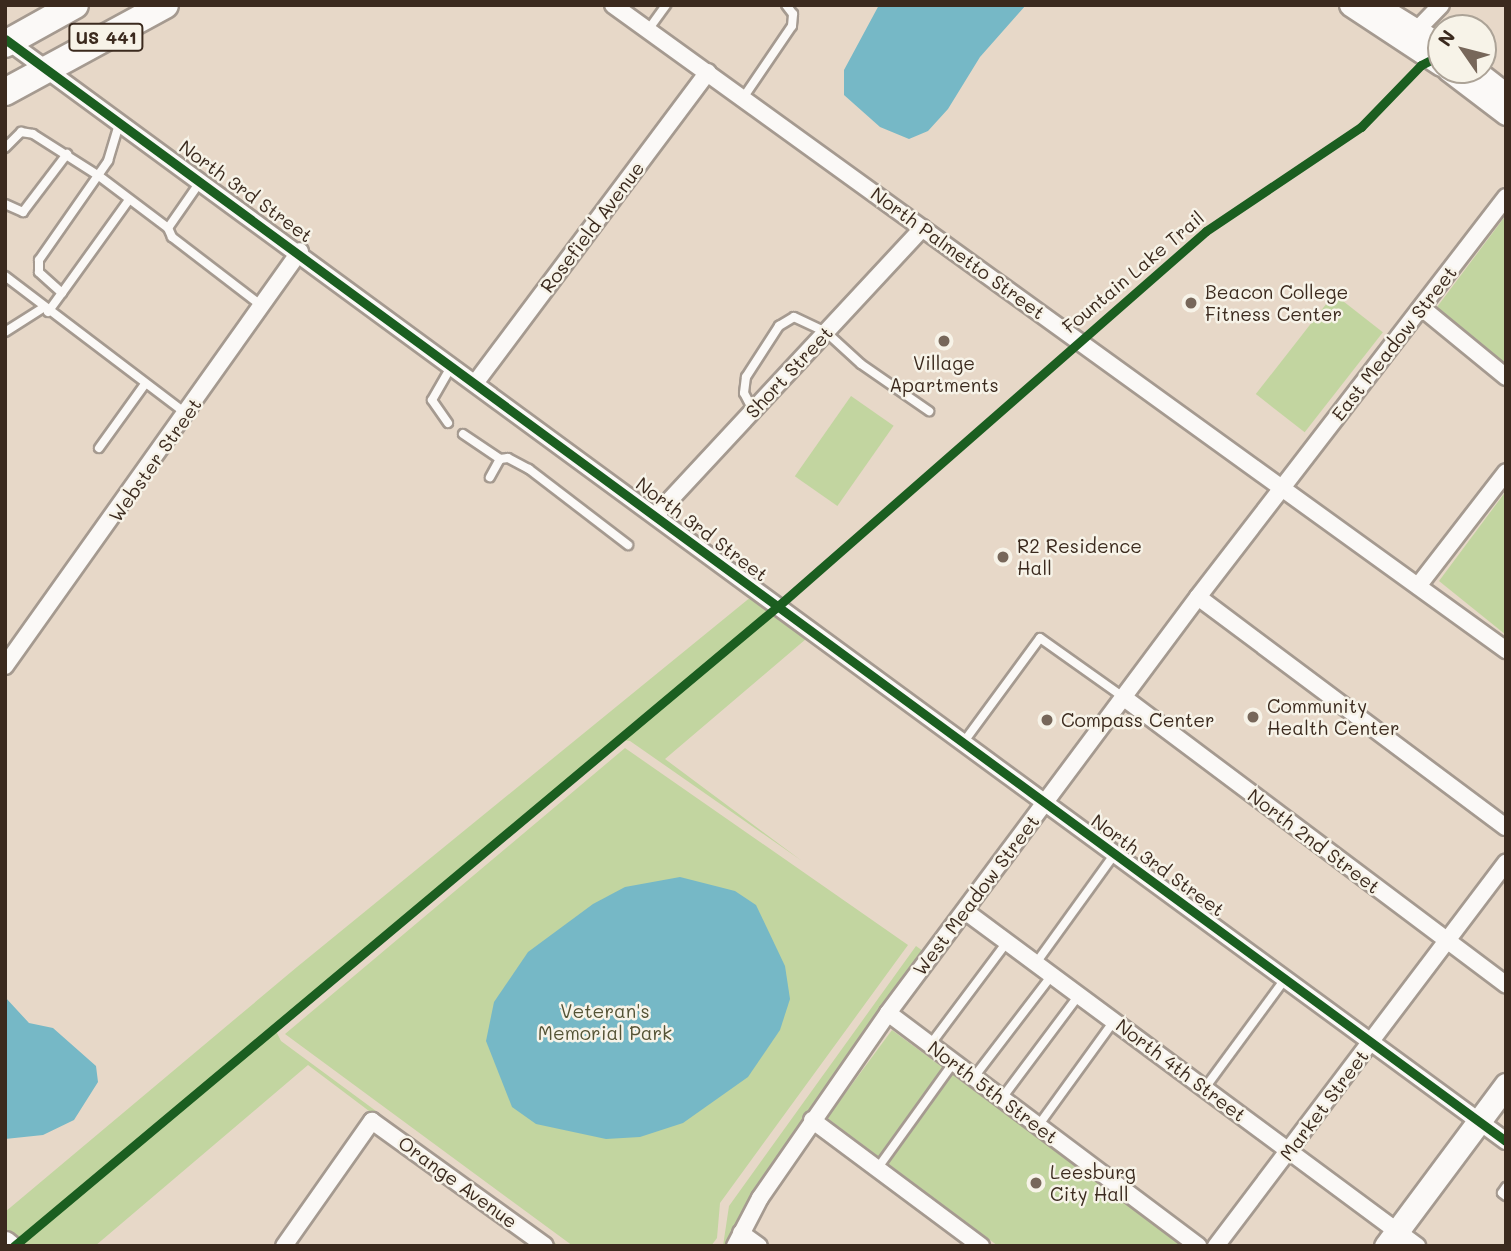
<!DOCTYPE html>
<style>
body{margin:0}
#map{position:relative;width:1511px;height:1251px;overflow:hidden;background:#e7d8c8;font-family:Mali,sans-serif}
div>[style]{position:absolute}
.green>*{inset:0;background:#c2d5a0;transform-origin:0 0}
.water>*{inset:0;background:#76b8c6}
.roads{filter:drop-shadow(2px 0 #a59a90) drop-shadow(-2px 0 #a59a90) drop-shadow(0 2px #a59a90) drop-shadow(0 -2px #a59a90)}
.service>*{height:8px;margin:-4px;padding:0 4px;transform-origin:4px;border-radius:4px;background:#fbf9f7}
.minor>*{height:16px;margin:-8px;padding:0 8px;transform-origin:8px;border-radius:8px;background:#fbf9f7}
.tertiary>*{height:21px;margin:-10.5px;padding:0 10.5px;transform-origin:10.5px;border-radius:10.5px;background:#fbf9f7}
.secondary>*{height:23px;margin:-11.5px;padding:0 11.5px;transform-origin:11.5px;border-radius:11.5px;background:#fbf9f7}
.primary>*{height:26px;margin:-13px;padding:0 13px;transform-origin:13px;border-radius:13px;background:#fbf9f7}
.cycleway>*{height:9px;margin:-4.5px;padding:0 4.5px;transform-origin:4.5px;border-radius:4.5px;background:#1b5e20}
.dots>*{width:19px;height:19px;translate:-50% -50%;box-sizing:border-box;border:4px solid #f7f3e8;border-radius:50%}
span{translate:-50% -50%;white-space:nowrap;text-align:center;line-height:1.15;-webkit-text-stroke:5px #f7f3e8;paint-order:stroke}
.shield-label span{padding:2px 5px;background:#f7f3e8;border:2px solid;border-radius:5px;-webkit-text-stroke-width:0}
.shield-label{font-size:18px;color:#3b2a1e;font-weight:700}
.street-label{font-size:19px;color:#3b2a1e}
.poi-label{font-size:19px;color:#3b2a1e}
.left{translate:0 -50%;text-align:left}
.park-label{font-size:19px;color:#555436}
.frame{position:absolute;inset:0;border:7px solid #3b2a1e;pointer-events:none}
.north{position:absolute;left:1427px;top:14px;width:70px;height:70px;box-sizing:border-box;background:#f7f3e8;border:2px solid #aca397;border-radius:50%;rotate:305deg;font-size:19px;font-weight:700;line-height:28px;text-align:center;color:#3b2a1e}
.north::after{content:'';display:block;margin:auto;width:24px;height:32px;background:#77675a;clip-path:polygon(50% 0,100% 100%,50% 72%,0 100%)}
</style>
<div id="map">
<div class="green">
<div style="clip-path:polygon(1506px 215px,1506px 368px,1440px 315px,1437px 307px)"></div>
<div style="left:1334px;top:294px;width:62px;height:127px;rotate:38deg"></div>
<div style="left:851px;top:396px;width:52px;height:98px;rotate:35deg"></div>
<div style="clip-path:polygon(1506px 491px,1506px 635px,1439px 581px)"></div>
<div style="clip-path:polygon(757px 592px,813px 633px,665px 759px,802px 861px,630px 741px,621px 740px,276px 1031px,281px 1041px,559px 1246px,548px 1246px,308px 1065px,95px 1246px,27px 1246px,5px 1230px,5px 1212px,297px 967px)"></div>
<div style="clip-path:polygon(625px 748px,908px 945px,720px 1203px,717px 1238px,711px 1246px,573px 1246px,285px 1034px)"></div>
<div style="clip-path:polygon(916px 946px,930px 956px,750px 1211px,747px 1246px,723px 1246px,729px 1206px)"></div>
<div style="clip-path:polygon(892px 1030px,1185px 1246px,998px 1246px,827px 1118px)"></div>
</div>
<div class="water">
<div style="clip-path:polygon(879px 5px,1026px 5px,980px 57px,948px 109px,928px 131px,909px 139px,880px 127px,844px 95px,844px 70px)"></div>
<div style="clip-path:polygon(680px 877px,735px 891px,756px 905px,785px 966px,790px 999px,780px 1030px,748px 1077px,683px 1123px,640px 1137px,606px 1139px,536px 1124px,512px 1107px,486px 1041px,494px 1002px,528px 952px,593px 904px,625px 887px)"></div>
<div style="clip-path:polygon(5px 997px,29px 1023px,53px 1028px,96px 1066px,98px 1082px,74px 1120px,43px 1135px,5px 1139px)"></div>
</div>
<div class="roads">
<div class="service">
<div style="left:648px;top:30px;width:31px;rotate:-54deg"></div>
<div style="left:743px;top:98px;width:87px;rotate:-55.8deg"></div>
<div style="left:792px;top:26px;width:12px;rotate:-85deg"></div>
<div style="left:793px;top:14px;width:11px;rotate:-128deg"></div>
<div style="left:5px;top:148px;width:23px;rotate:-45deg"></div>
<div style="left:21px;top:132px;width:12px;rotate:9deg"></div>
<div style="left:33px;top:134px;width:78px;rotate:32.5deg"></div>
<div style="left:99px;top:176px;width:86px;rotate:37deg"></div>
<div style="left:200px;top:182px;width:56px;rotate:124.8deg"></div>
<div style="left:168px;top:228px;width:10px;rotate:66deg"></div>
<div style="left:172px;top:237px;width:113px;rotate:37.5deg"></div>
<div style="left:5px;top:204px;width:20px;rotate:24deg"></div>
<div style="left:23px;top:212px;width:73px;rotate:-52.8deg"></div>
<div style="left:5px;top:276px;width:228px;rotate:37.2deg"></div>
<div style="left:62px;top:293px;width:113px;rotate:-54.3deg"></div>
<div style="left:48px;top:312px;width:24px;rotate:-54deg"></div>
<div style="left:62px;top:293px;width:31px;rotate:-138deg"></div>
<div style="left:39px;top:272px;width:12px;rotate:-90deg"></div>
<div style="left:39px;top:260px;width:121px;rotate:-55.1deg"></div>
<div style="left:108px;top:161px;width:42px;rotate:-73.3deg"></div>
<div style="left:5px;top:332px;width:45px;rotate:-32.3deg"></div>
<div style="left:753px;top:410px;width:19px;rotate:-118deg"></div>
<div style="left:744px;top:393px;width:16px;rotate:-83deg"></div>
<div style="left:746px;top:377px;width:61px;rotate:-57.1deg"></div>
<div style="left:779px;top:326px;width:17px;rotate:-31deg"></div>
<div style="left:794px;top:317px;width:35px;rotate:25deg"></div>
<div style="left:826px;top:332px;width:47px;rotate:42.4deg"></div>
<div style="left:861px;top:364px;width:83px;rotate:34.7deg"></div>
<div style="left:448px;top:423px;width:28px;rotate:-125deg"></div>
<div style="left:432px;top:400px;width:38px;rotate:-60deg"></div>
<div style="left:463px;top:434px;width:45px;rotate:34deg"></div>
<div style="left:500px;top:459px;width:21px;rotate:119deg"></div>
<div style="left:99px;top:448px;width:79px;rotate:-54.3deg"></div>
<div style="left:500px;top:459px;width:8px;rotate:-7deg"></div>
<div style="left:508px;top:458px;width:24px;rotate:28deg"></div>
<div style="left:529px;top:469px;width:125px;rotate:37.5deg"></div>
<div style="left:963px;top:743px;width:130px;rotate:-53.7deg"></div>
<div style="left:1040px;top:638px;width:102px;rotate:35.4deg"></div>
<div style="left:1036px;top:963px;width:133px;rotate:-54.2deg"></div>
<div style="left:930px;top:1045px;width:129px;rotate:-53.2deg"></div>
<div style="left:974px;top:1077px;width:128px;rotate:-52.6deg"></div>
<div style="left:1205px;top:1088px;width:135px;rotate:-53.7deg"></div>
<div style="left:1002px;top:1098px;width:129px;rotate:-53.2deg"></div>
<div style="left:1038px;top:1126px;width:130px;rotate:-54.1deg"></div>
<div style="left:877px;top:1169px;width:132px;rotate:-54.3deg"></div>
<div style="left:1506px;top:1187px;width:7px;rotate:124deg"></div>
<div style="left:1502px;top:1193px;width:5px;rotate:37deg"></div>
</div>
<div class="minor">
<div style="left:613px;top:5px;width:1102px;rotate:35.84deg"></div>
<div style="left:1411px;top:36px;width:43px;rotate:-45.9deg"></div>
<div style="left:5px;top:39px;width:1862px;rotate:36.29deg"></div>
<div style="left:1422px;top:308px;width:109px;rotate:39.4deg"></div>
<div style="left:476px;top:382px;width:387px;rotate:-53.2deg"></div>
<div style="left:655px;top:516px;width:393px;rotate:-47.1deg"></div>
<div style="left:1418px;top:586px;width:144px;rotate:-52.3deg"></div>
<div style="left:1198px;top:597px;width:384px;rotate:36.8deg"></div>
<div style="left:5px;top:666px;width:509px;rotate:-54.59deg"></div>
<div style="left:1123px;top:697px;width:479px;rotate:36.9deg"></div>
<div style="left:965px;top:911px;width:563px;rotate:36.54deg"></div>
<div style="left:888px;top:1013px;width:388px;rotate:36.9deg"></div>
<div style="left:812px;top:1120px;width:211px;rotate:36.7deg"></div>
<div style="left:741px;top:1233px;width:22px;rotate:36deg"></div>
<div style="left:284px;top:1246px;width:153px;rotate:-54.9deg"></div>
<div style="left:372px;top:1121px;width:213px;rotate:35.8deg"></div>
<div style="left:735px;top:1246px;width:54px;rotate:-62.5deg"></div>
<div style="left:760px;top:1198px;width:225px;rotate:-55.3deg"></div>
<div style="left:888px;top:1013px;width:519px;rotate:-53.31deg"></div>
<div style="left:1198px;top:597px;width:505px;rotate:-52.4deg"></div>
<div style="left:1216px;top:1246px;width:481px;rotate:-52.9deg"></div>
</div>
<div class="tertiary">
<div style="left:1350px;top:5px;width:109px;rotate:33.4deg"></div>
<div style="left:1376px;top:5px;width:76px;rotate:31.6deg"></div>
<div style="left:1448px;top:70px;width:73px;rotate:37.2deg"></div>
<div style="left:1475px;top:70px;width:39px;rotate:38deg"></div>
<div style="left:5px;top:1242px;width:6px;rotate:39deg"></div>
</div>
<div class="secondary">
<div style="left:1386px;top:1246px;width:201px;rotate:-53.3deg"></div>
</div>
<div class="primary">
<div style="left:5px;top:44px;width:80px;rotate:-29.1deg"></div>
<div style="left:5px;top:92px;width:182px;rotate:-28.5deg"></div>
</div>
</div>
<div class="cycleway">
<div style="left:5px;top:39px;width:1862px;rotate:36.29deg"></div>
<div style="left:14px;top:1246px;width:995px;rotate:-39.95deg"></div>
<div style="left:777px;top:607px;width:570px;rotate:-41.23deg"></div>
<div style="left:1206px;top:231px;width:187px;rotate:-33.9deg"></div>
<div style="left:1361px;top:127px;width:86px;rotate:-45.9deg"></div>
<div style="left:1421px;top:65px;width:22px;rotate:-27deg"></div>
</div>
<div class="dots">
<div style="left:1191px;top:303px;background:#77675a"></div>
<div style="left:944px;top:341px;background:#77675a"></div>
<div style="left:1003px;top:557px;background:#77675a"></div>
<div style="left:1253px;top:717px;background:#77675a"></div>
<div style="left:1047px;top:720px;background:#77675a"></div>
<div style="left:1036px;top:1183px;background:#77675a"></div>
</div>
<div class="shield-label">
<span style="left:106px;top:37px">US 441</span>
</div>
<div class="street-label">
<span style="left:246px;top:191px;rotate:36deg">North 3rd Street</span>
<span style="left:592px;top:227px;rotate:-53deg">Rosefield Avenue</span>
<span style="left:958px;top:253px;rotate:36deg">North Palmetto Street</span>
<span style="left:1133px;top:272px;rotate:-40deg">Fountain Lake Trail</span>
<span style="left:1394px;top:343px;rotate:-52deg">East Meadow Street</span>
<span style="left:789px;top:372px;rotate:-47deg">Short Street</span>
<span style="left:155px;top:460px;rotate:-55deg">Webster Street</span>
<span style="left:702px;top:529px;rotate:37deg">North 3rd Street</span>
<span style="left:1314px;top:841px;rotate:37deg">North 2nd Street</span>
<span style="left:1158px;top:865px;rotate:36deg">North 3rd Street</span>
<span style="left:976px;top:895px;rotate:-53deg">West Meadow Street</span>
<span style="left:1181px;top:1070px;rotate:37deg">North 4th Street</span>
<span style="left:993px;top:1092px;rotate:37deg">North 5th Street</span>
<span style="left:1324px;top:1105px;rotate:-53deg">Market Street</span>
<span style="left:458px;top:1182px;rotate:36deg">Orange Avenue</span>
</div>
<div class="poi-label">
<span class="left" style="left:1205px;top:303px">Beacon College<br>Fitness Center</span>
<span style="left:944px;top:374px">Village<br>Apartments</span>
<span class="left" style="left:1017px;top:557px">R2 Residence<br>Hall</span>
<span class="left" style="left:1267px;top:717px">Community<br>Health Center</span>
<span class="left" style="left:1061px;top:720px">Compass Center</span>
<span class="left" style="left:1050px;top:1183px">Leesburg<br>City Hall</span>
</div>
<div class="park-label">
<span style="left:605px;top:1022px">Veteran's<br>Memorial Park</span>
</div>
<div class="frame"></div>
<div class="north">N</div>
</div>
